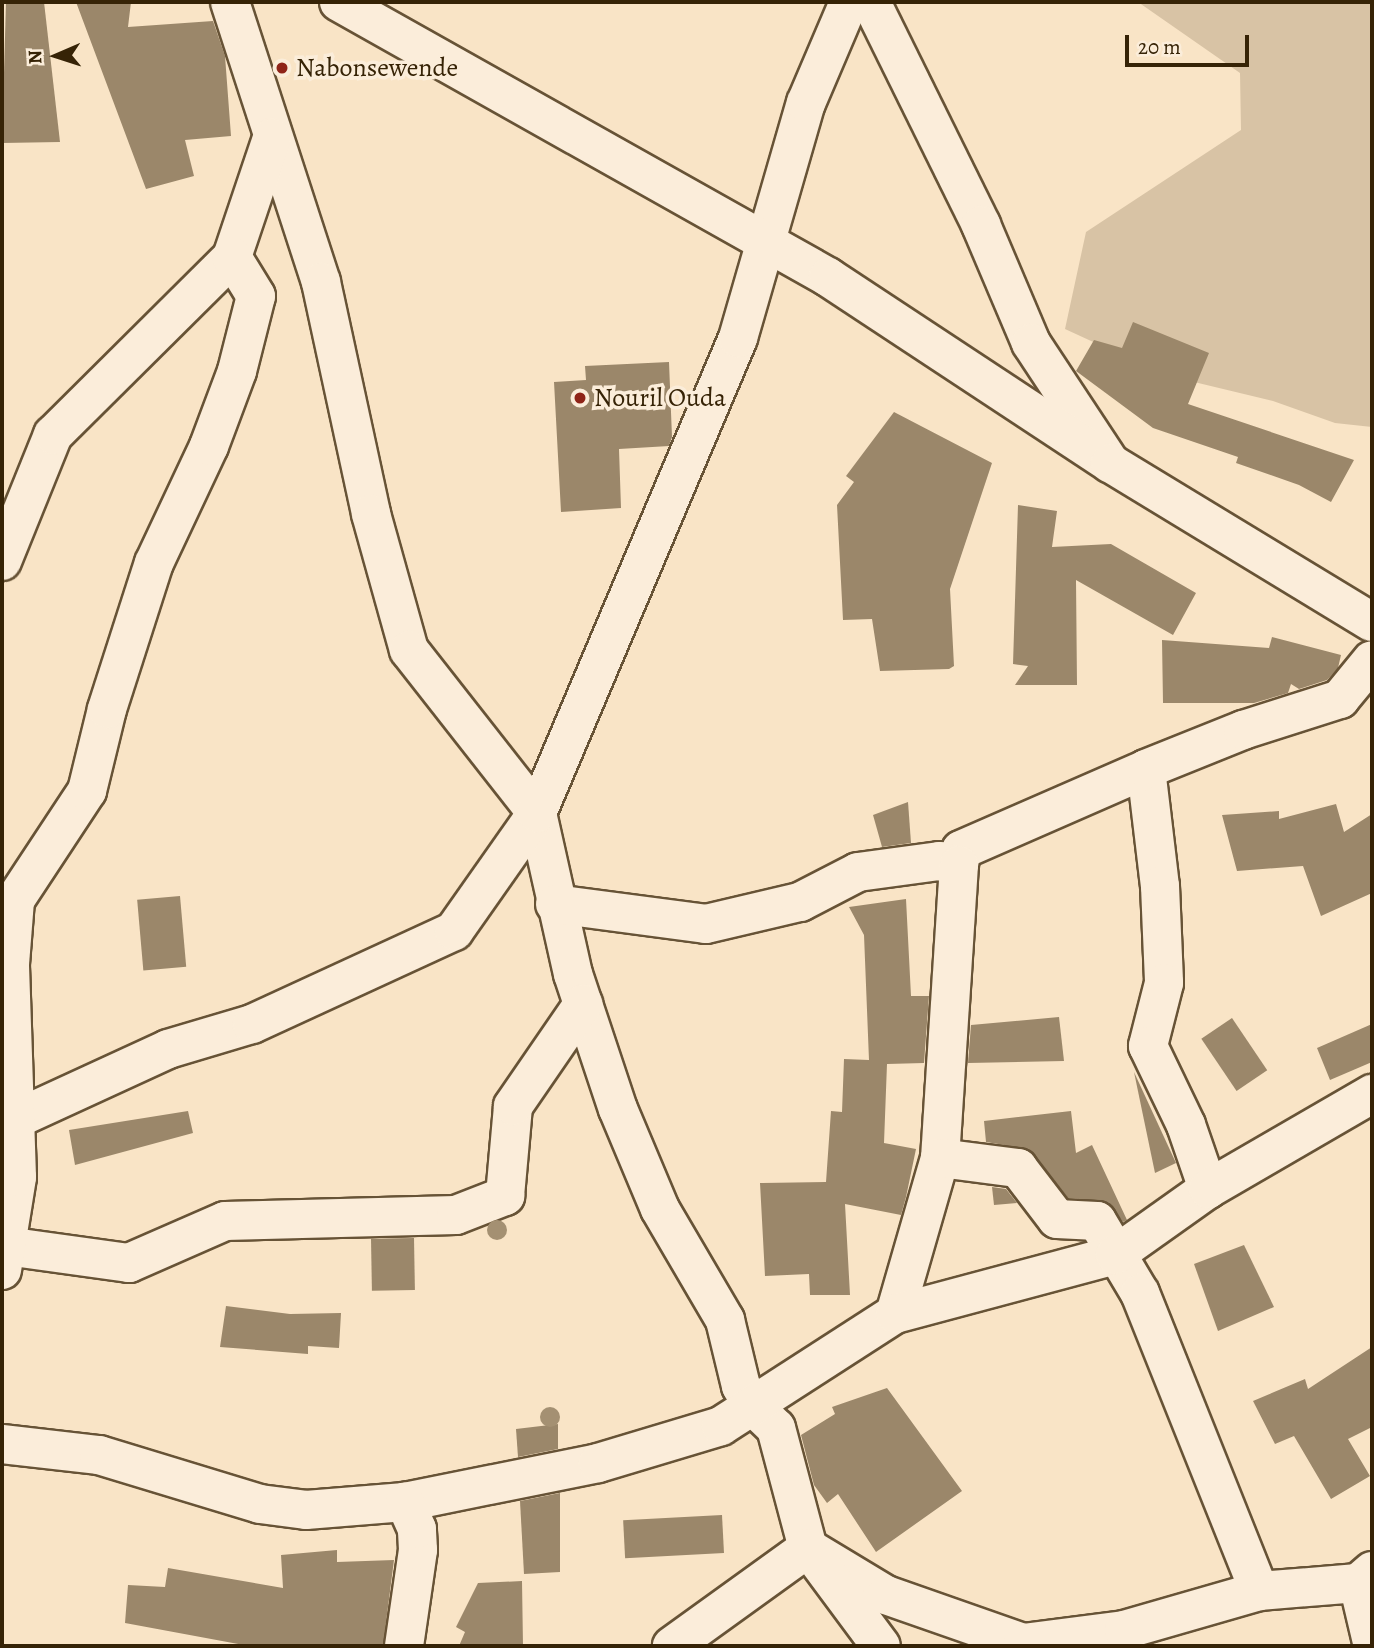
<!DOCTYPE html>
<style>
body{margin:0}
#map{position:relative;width:1374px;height:1648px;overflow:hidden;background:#f9e4c6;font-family:Alegreya,serif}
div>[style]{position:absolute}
.green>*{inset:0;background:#d8c3a5}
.building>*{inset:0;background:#9b876a;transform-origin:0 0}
.roads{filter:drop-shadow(2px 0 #675336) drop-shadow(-2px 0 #675336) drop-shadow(0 2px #675336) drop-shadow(0 -2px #675336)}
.minor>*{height:38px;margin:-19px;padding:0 19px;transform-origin:19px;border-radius:19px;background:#fbedda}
.tertiary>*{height:38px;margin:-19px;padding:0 19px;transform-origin:19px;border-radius:19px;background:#fbedda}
.trees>*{width:20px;height:20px;margin:-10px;border-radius:50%;background:#a49072}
.dots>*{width:19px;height:19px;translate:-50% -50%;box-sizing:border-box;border:4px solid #fbedda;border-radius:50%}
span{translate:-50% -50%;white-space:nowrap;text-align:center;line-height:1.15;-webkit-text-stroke:7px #fbedda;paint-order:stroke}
.poi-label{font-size:26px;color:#362306}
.left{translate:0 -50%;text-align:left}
.frame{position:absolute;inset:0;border:4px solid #362306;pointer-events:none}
.north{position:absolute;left:21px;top:21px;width:70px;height:70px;-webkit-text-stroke:5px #fbedda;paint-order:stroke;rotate:267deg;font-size:19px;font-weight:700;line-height:28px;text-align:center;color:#362306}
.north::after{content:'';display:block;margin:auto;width:24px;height:32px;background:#362306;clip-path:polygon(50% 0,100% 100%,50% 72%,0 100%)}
.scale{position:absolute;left:1125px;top:35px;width:124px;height:32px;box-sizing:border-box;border:4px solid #362306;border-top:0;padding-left:9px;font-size:21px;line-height:24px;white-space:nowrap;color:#362306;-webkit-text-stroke:5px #fbedda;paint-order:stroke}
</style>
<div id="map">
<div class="green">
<div style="clip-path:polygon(1138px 2px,1372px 2px,1372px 427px,1335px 423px,1273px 401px,1165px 375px,1065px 329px,1086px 232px,1241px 130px,1240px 73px)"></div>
</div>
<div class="building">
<div style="clip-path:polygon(6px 2px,44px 2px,60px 142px,2px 143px)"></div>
<div style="clip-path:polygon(76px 2px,131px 2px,128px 27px,213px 21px,225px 56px,231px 136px,185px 140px,194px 176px,146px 189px)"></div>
<div style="clip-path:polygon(1133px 322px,1209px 353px,1188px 404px,1354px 460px,1331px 502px,1299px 485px,1236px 463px,1238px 457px,1153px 428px,1076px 371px,1094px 340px,1122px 348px)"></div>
<div style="clip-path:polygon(669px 362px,672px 437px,669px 446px,619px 449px,621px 508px,561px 512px,554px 382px,586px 380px,585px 366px)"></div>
<div style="clip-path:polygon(894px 412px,992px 463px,950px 589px,954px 666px,949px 669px,880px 671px,872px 619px,843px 620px,837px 505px,854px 482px,846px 476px)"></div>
<div style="clip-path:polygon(1018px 505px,1057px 511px,1052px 547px,1111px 544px,1196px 593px,1173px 635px,1076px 580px,1077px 685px,1015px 685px,1028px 666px,1013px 664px)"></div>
<div style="clip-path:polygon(1272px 637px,1341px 655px,1338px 668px,1327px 680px,1299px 689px,1291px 684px,1288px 693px,1254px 703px,1163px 703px,1162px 640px,1269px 648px)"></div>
<div style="clip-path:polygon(908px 802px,911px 843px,882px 847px,873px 815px)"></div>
<div style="clip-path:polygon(1336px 804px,1344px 832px,1372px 814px,1372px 893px,1321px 916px,1303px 866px,1237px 871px,1222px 815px,1279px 811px,1279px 819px)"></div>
<div style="left:180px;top:896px;width:71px;height:43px;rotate:85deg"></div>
<div style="clip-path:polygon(906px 899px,911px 996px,929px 996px,924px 1063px,887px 1064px,884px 1143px,916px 1149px,906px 1197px,901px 1215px,845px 1204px,850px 1295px,810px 1295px,809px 1274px,765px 1276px,760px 1183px,826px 1182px,831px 1111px,842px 1112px,844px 1059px,869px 1060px,864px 935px,849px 907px)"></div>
<div style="clip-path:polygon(1059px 1017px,1064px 1061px,968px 1063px,971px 1025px)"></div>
<div style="left:1232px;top:1018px;width:63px;height:37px;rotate:56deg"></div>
<div style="clip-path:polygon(1372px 1024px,1372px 1062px,1330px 1080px,1317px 1048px)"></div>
<div style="clip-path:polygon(1134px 1072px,1176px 1163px,1155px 1173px)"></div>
<div style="clip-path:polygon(188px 1111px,193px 1133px,75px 1165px,69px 1130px)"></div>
<div style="clip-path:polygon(1071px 1111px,1076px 1153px,1092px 1145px,1127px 1220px,1123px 1222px,1108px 1202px,1068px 1198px,1029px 1149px,986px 1142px,984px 1121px)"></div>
<div style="clip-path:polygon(992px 1187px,1006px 1189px,1017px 1203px,994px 1205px)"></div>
<div style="left:414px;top:1238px;width:52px;height:43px;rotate:89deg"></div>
<div style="clip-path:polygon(1244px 1245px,1274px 1307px,1218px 1331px,1194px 1264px)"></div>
<div style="clip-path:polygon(226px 1306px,290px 1314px,341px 1313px,339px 1348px,308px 1346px,308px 1354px,220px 1347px)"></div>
<div style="clip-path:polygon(1372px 1347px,1372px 1427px,1348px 1439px,1370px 1476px,1331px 1499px,1294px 1436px,1275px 1444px,1253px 1401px,1305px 1379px,1308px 1389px)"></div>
<div style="clip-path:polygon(887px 1388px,962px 1491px,876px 1552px,838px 1494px,827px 1503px,814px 1485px,801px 1435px,835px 1414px,832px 1407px)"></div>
<div style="clip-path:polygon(558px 1424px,558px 1449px,518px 1457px,516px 1429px)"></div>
<div style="clip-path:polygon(560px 1493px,560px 1572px,524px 1574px,520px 1501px)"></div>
<div style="left:722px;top:1515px;width:38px;height:99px;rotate:87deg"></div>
<div style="clip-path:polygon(337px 1550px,337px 1562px,394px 1560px,383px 1646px,249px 1646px,125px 1623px,128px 1585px,165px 1587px,168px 1568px,283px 1588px,281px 1555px)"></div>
<div style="clip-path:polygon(522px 1581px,523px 1646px,459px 1646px,465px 1632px,456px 1627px,478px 1583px)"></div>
</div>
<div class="roads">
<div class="minor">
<div style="left:230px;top:2px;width:294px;rotate:72deg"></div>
<div style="left:321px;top:282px;width:237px;rotate:77.8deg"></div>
<div style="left:371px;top:514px;width:141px;rotate:74.4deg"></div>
<div style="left:409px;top:650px;width:207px;rotate:51.9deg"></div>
<div style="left:537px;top:813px;width:165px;rotate:77.4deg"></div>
<div style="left:573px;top:974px;width:142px;rotate:71.6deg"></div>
<div style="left:618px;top:1109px;width:108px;rotate:67.2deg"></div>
<div style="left:660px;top:1209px;width:129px;rotate:59.6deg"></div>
<div style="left:725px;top:1320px;width:68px;rotate:76.4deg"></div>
<div style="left:741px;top:1386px;width:22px;rotate:60deg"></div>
<div style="left:752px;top:1405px;width:33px;rotate:44deg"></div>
<div style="left:776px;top:1428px;width:124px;rotate:75.1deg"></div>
<div style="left:808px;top:1548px;width:168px;rotate:144.2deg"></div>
<div style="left:871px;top:2px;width:249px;rotate:63.7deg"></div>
<div style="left:981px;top:225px;width:128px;rotate:67deg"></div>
<div style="left:1031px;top:343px;width:144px;rotate:56.6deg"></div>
<div style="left:2px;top:561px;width:136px;rotate:-68deg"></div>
<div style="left:53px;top:435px;width:252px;rotate:-44.8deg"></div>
<div style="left:232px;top:257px;width:126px;rotate:-71.4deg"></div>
<div style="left:1146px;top:769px;width:118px;rotate:83.2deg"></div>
<div style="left:1160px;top:886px;width:97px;rotate:87.6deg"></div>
<div style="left:1164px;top:983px;width:65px;rotate:104.3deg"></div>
<div style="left:1148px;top:1046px;width:88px;rotate:64.3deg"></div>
<div style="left:1186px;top:1125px;width:68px;rotate:71deg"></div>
<div style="left:959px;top:865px;width:15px;rotate:-82deg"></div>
<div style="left:961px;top:850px;width:202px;rotate:-23.6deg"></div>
<div style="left:1146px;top:769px;width:105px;rotate:-21.9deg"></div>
<div style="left:1243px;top:730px;width:102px;rotate:-17.7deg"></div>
<div style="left:1340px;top:699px;width:50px;rotate:-50.6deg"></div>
<div style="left:555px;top:904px;width:152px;rotate:7.5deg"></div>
<div style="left:706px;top:924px;width:97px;rotate:-13.2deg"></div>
<div style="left:800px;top:902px;width:65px;rotate:-27.3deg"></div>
<div style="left:858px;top:872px;width:82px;rotate:-7.7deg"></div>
<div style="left:939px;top:861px;width:20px;rotate:11deg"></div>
<div style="left:959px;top:865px;width:294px;rotate:93.7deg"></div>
<div style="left:940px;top:1158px;width:162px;rotate:106.1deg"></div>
<div style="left:2px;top:1120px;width:14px;rotate:-4deg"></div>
<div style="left:16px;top:1119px;width:167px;rotate:-24.7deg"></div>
<div style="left:168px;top:1049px;width:88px;rotate:-16.6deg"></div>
<div style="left:252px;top:1024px;width:222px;rotate:-24.7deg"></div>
<div style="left:454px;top:931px;width:144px;rotate:-54.9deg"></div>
<div style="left:537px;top:813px;width:516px;rotate:-67.06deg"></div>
<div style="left:738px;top:338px;width:245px;rotate:-73.9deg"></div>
<div style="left:806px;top:103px;width:110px;rotate:-66.9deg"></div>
<div style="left:940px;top:1158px;width:79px;rotate:7.3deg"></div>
<div style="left:1018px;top:1168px;width:64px;rotate:52.6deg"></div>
<div style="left:1057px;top:1219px;width:40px;rotate:2.9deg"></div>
<div style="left:1097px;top:1221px;width:84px;rotate:59.2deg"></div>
<div style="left:1140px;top:1293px;width:321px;rotate:68.2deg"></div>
<div style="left:6px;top:1246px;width:124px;rotate:7.9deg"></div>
<div style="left:129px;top:1263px;width:105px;rotate:-23.6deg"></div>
<div style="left:225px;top:1221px;width:231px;rotate:-1.5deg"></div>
<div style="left:456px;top:1215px;width:53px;rotate:-21.2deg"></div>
<div style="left:505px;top:1196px;width:90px;rotate:-84.9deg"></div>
<div style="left:513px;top:1106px;width:124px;rotate:-55.5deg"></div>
<div style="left:2px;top:1270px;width:94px;rotate:-80.8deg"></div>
<div style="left:17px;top:1177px;width:213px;rotate:-91.9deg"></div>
<div style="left:10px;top:964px;width:64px;rotate:-85.5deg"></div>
<div style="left:15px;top:900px;width:131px;rotate:-56.6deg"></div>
<div style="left:87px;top:791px;width:84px;rotate:-76.3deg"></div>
<div style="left:107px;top:709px;width:153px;rotate:-72.2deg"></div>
<div style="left:154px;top:563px;width:129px;rotate:-64.8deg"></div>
<div style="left:209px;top:446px;width:80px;rotate:-69.5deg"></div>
<div style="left:237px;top:371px;width:77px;rotate:-75.8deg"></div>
<div style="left:256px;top:296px;width:46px;rotate:-121.6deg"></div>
<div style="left:2px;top:1444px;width:98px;rotate:6.5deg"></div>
<div style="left:99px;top:1455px;width:168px;rotate:16.9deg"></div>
<div style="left:260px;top:1504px;width:46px;rotate:7.4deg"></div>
<div style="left:306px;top:1510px;width:99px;rotate:-4.6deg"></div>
<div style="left:405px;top:1502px;width:197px;rotate:-11.4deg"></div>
<div style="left:598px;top:1463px;width:128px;rotate:-16.7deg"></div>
<div style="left:721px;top:1426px;width:207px;rotate:-32.8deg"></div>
<div style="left:895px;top:1314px;width:228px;rotate:-15deg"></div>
<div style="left:1115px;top:1255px;width:114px;rotate:-35.4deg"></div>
<div style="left:1208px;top:1189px;width:190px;rotate:-30.1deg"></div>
<div style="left:808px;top:1548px;width:91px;rotate:31.1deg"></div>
<div style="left:886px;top:1595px;width:145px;rotate:19.3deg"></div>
<div style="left:1023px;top:1643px;width:102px;rotate:-7.3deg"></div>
<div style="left:1124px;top:1630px;width:141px;rotate:-16.1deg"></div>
<div style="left:1259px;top:1591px;width:99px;rotate:-4.6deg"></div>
<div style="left:820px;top:1564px;width:102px;rotate:53.4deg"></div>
<div style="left:1372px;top:1571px;width:18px;rotate:139deg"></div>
<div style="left:1358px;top:1583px;width:61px;rotate:76.7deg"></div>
<div style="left:404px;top:1646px;width:97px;rotate:-81.7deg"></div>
<div style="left:418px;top:1550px;width:21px;rotate:-93deg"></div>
<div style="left:417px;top:1529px;width:30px;rotate:-114deg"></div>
</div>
<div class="tertiary">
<div style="left:339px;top:2px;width:561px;rotate:29.35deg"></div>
<div style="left:828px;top:277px;width:338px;rotate:33.4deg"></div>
<div style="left:1110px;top:463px;width:306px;rotate:31.3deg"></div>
</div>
</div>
<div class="trees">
<div style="left:497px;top:1230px"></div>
<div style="left:550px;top:1417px"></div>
</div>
<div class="dots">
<div style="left:282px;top:68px;background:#8f2418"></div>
<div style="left:580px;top:398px;background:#8f2418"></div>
</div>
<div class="poi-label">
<span class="left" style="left:296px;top:68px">Nabonsewende</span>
<span class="left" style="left:594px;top:398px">Nouril Ouda</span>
</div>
<div class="frame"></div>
<div class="north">N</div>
<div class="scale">20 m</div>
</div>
